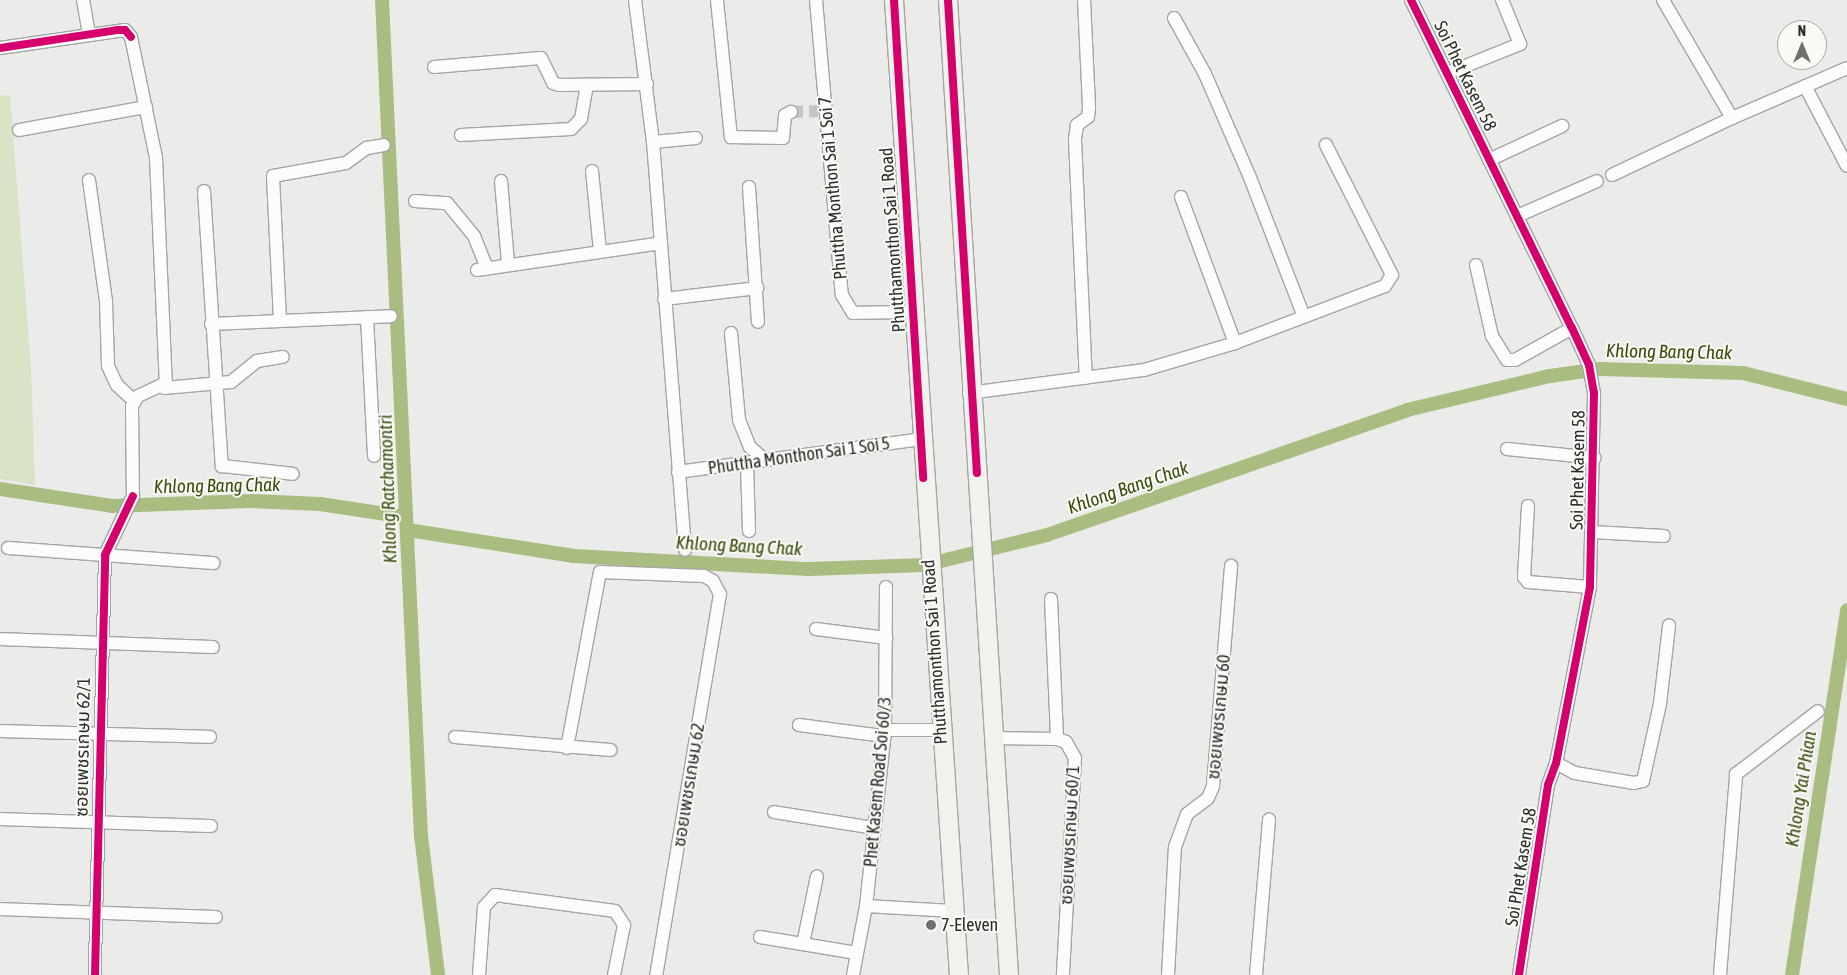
<!DOCTYPE html>
<meta charset="utf-8">
<style>
body{margin:0}
#map{position:relative;width:1847px;height:975px;overflow:hidden;background:#ebece9;font-family:"Asap Condensed","Noto Sans Thai",sans-serif}
div>[style]{position:absolute}
.green>*{inset:0;background:#d9e4c6}
.canal>*{height:14px;margin:-7px;padding:0 7px;transform-origin:7px;border-radius:7px;background:#aabd80}
.street-tunnel>*{height:12px;margin-top:-6px;transform-origin:0;background:repeating-linear-gradient(90deg,#c5c6c3 0 12px,transparent 0 18px)}
.roads{filter:drop-shadow(1px 0 #a4a5a3) drop-shadow(-1px 0 #a4a5a3) drop-shadow(0 1px #a4a5a3) drop-shadow(0 -1px #a4a5a3)}
.street>*{height:12px;margin:-6px;padding:0 6px;transform-origin:6px;border-radius:6px;background:#fcfcfc}
.secondary>*{height:18px;margin:-9px;padding:0 9px;transform-origin:9px;border-radius:9px;background:#f1f2ee}
.cycleway>*{height:8px;margin:-4px;padding:0 4px;transform-origin:4px;border-radius:4px;background:#d6006c}
.dots>*{width:14px;height:14px;translate:-50% -50%;box-sizing:border-box;border:2px solid #f8faf5;border-radius:50%}
span{translate:-50% -50%;white-space:nowrap;text-align:center;line-height:1.15;-webkit-text-stroke:4px #f8faf5;paint-order:stroke}
.street-label{font-size:18px;color:#2d2e2c}
.poi-label{font-size:18px;color:#2d2e2c}
.left{translate:0 -50%;text-align:left}
.water-label{font-size:19px;color:#3b4c0c;font-style:italic}
.north{position:absolute;left:1777px;top:20px;width:50px;height:50px;box-sizing:border-box;background:#f8faf5;border:1px solid #a7a8a5;border-radius:50%;rotate:0deg;font-size:14px;font-weight:700;line-height:20px;text-align:center;color:#2d2e2c}
.north::after{content:'';display:block;margin:auto;width:18px;height:22px;background:#70706e;clip-path:polygon(50% 0,100% 100%,50% 72%,0 100%)}
</style>
<div id="map">
<div class="green">
<div style="clip-path:polygon(10px 95px,31px 367px,35px 485px,0 479px,0 96px)"></div>
</div>
<div class="canal">
<div style="left:382px;top:0;width:837px;rotate:87.33deg"></div>
<div style="left:421px;top:836px;width:140px;rotate:83deg"></div>
<div style="left:0;top:489px;width:113px;rotate:8.6deg"></div>
<div style="left:112px;top:506px;width:139px;rotate:-2.1deg"></div>
<div style="left:251px;top:501px;width:69px;rotate:2.5deg"></div>
<div style="left:320px;top:504px;width:87px;rotate:8.6deg"></div>
<div style="left:408px;top:530px;width:168px;rotate:8.9deg"></div>
<div style="left:574px;top:556px;width:235px;rotate:3.2deg"></div>
<div style="left:809px;top:569px;width:116px;rotate:-2deg"></div>
<div style="left:925px;top:565px;width:126px;rotate:-13.8deg"></div>
<div style="left:1047px;top:535px;width:381px;rotate:-19.1deg"></div>
<div style="left:1407px;top:410px;width:147px;rotate:-13.4deg"></div>
<div style="left:1550px;top:376px;width:49px;rotate:-8.1deg"></div>
<div style="left:1599px;top:369px;width:144px;rotate:1.6deg"></div>
<div style="left:1743px;top:373px;width:107px;rotate:14deg"></div>
<div style="left:1792px;top:975px;width:369px;rotate:-81.4deg"></div>
</div>
<div class="street-tunnel">
<div style="left:791px;top:112px;width:27px;rotate:-2deg"></div>
</div>
<div class="roads">
<div class="street">
<div style="left:83px;top:0;width:35px;rotate:80deg"></div>
<div style="left:635px;top:0;width:143px;rotate:82.8deg"></div>
<div style="left:653px;top:142px;width:409px;rotate:85.5deg"></div>
<div style="left:717px;top:0;width:138px;rotate:84.2deg"></div>
<div style="left:731px;top:137px;width:52px;rotate:1.1deg"></div>
<div style="left:783px;top:138px;width:23px;rotate:-85deg"></div>
<div style="left:785px;top:115px;width:7px;rotate:-27deg"></div>
<div style="left:816px;top:0;width:296px;rotate:85deg"></div>
<div style="left:842px;top:295px;width:21px;rotate:59deg"></div>
<div style="left:853px;top:313px;width:60px;rotate:-1deg"></div>
<div style="left:1084px;top:0;width:108px;rotate:87.3deg"></div>
<div style="left:1089px;top:108px;width:9px;rotate:96deg"></div>
<div style="left:1088px;top:117px;width:14px;rotate:144deg"></div>
<div style="left:1077px;top:125px;width:15px;rotate:98deg"></div>
<div style="left:1075px;top:140px;width:238px;rotate:87.4deg"></div>
<div style="left:1411px;top:0;width:365px;rotate:63.9deg"></div>
<div style="left:1572px;top:328px;width:41px;rotate:65.3deg"></div>
<div style="left:1589px;top:365px;width:28px;rotate:80deg"></div>
<div style="left:1594px;top:393px;width:194px;rotate:91.2deg"></div>
<div style="left:1590px;top:587px;width:179px;rotate:100.9deg"></div>
<div style="left:1556px;top:763px;width:23px;rotate:110deg"></div>
<div style="left:1548px;top:785px;width:192px;rotate:98.7deg"></div>
<div style="left:1663px;top:0;width:137px;rotate:59.7deg"></div>
<div style="left:1732px;top:118px;width:125px;rotate:-23.5deg"></div>
<div style="left:1174px;top:18px;width:64px;rotate:61deg"></div>
<div style="left:1205px;top:74px;width:110px;rotate:66.5deg"></div>
<div style="left:1249px;top:175px;width:152px;rotate:68.8deg"></div>
<div style="left:0;top:48px;width:126px;rotate:-8.2deg"></div>
<div style="left:125px;top:30px;width:9px;rotate:49deg"></div>
<div style="left:131px;top:37px;width:124px;rotate:78.3deg"></div>
<div style="left:156px;top:158px;width:225px;rotate:87.5deg"></div>
<div style="left:166px;top:383px;width:31px;rotate:155deg"></div>
<div style="left:138px;top:396px;width:12px;rotate:121deg"></div>
<div style="left:132px;top:406px;width:90px;rotate:89.4deg"></div>
<div style="left:133px;top:496px;width:65px;rotate:115.4deg"></div>
<div style="left:105px;top:555px;width:420px;rotate:91.4deg"></div>
<div style="left:434px;top:67px;width:107px;rotate:-4.8deg"></div>
<div style="left:541px;top:58px;width:28px;rotate:64deg"></div>
<div style="left:553px;top:83px;width:6px;rotate:18deg"></div>
<div style="left:559px;top:85px;width:88px;rotate:-0.7deg"></div>
<div style="left:1448px;top:73px;width:78px;rotate:-21.9deg"></div>
<div style="left:1520px;top:44px;width:48px;rotate:-112.2deg"></div>
<div style="left:1805px;top:86px;width:90px;rotate:62.3deg"></div>
<div style="left:19px;top:130px;width:129px;rotate:-10.3deg"></div>
<div style="left:461px;top:135px;width:110px;rotate:-3.1deg"></div>
<div style="left:571px;top:129px;width:14px;rotate:-45deg"></div>
<div style="left:581px;top:119px;width:35px;rotate:-80deg"></div>
<div style="left:653px;top:142px;width:43px;rotate:-5.3deg"></div>
<div style="left:1489px;top:160px;width:81px;rotate:-25deg"></div>
<div style="left:592px;top:171px;width:80px;rotate:84.3deg"></div>
<div style="left:1612px;top:175px;width:133px;rotate:-25.4deg"></div>
<div style="left:89px;top:180px;width:122px;rotate:82deg"></div>
<div style="left:106px;top:301px;width:65px;rotate:88.2deg"></div>
<div style="left:108px;top:366px;width:21px;rotate:65deg"></div>
<div style="left:117px;top:385px;width:23px;rotate:43deg"></div>
<div style="left:501px;top:181px;width:82px;rotate:85.1deg"></div>
<div style="left:749px;top:187px;width:135px;rotate:86.2deg"></div>
<div style="left:204px;top:191px;width:276px;rotate:86.3deg"></div>
<div style="left:222px;top:466px;width:71px;rotate:6.4deg"></div>
<div style="left:1181px;top:197px;width:156px;rotate:69.7deg"></div>
<div style="left:415px;top:201px;width:32px;rotate:4deg"></div>
<div style="left:447px;top:203px;width:43px;rotate:50.7deg"></div>
<div style="left:474px;top:236px;width:35px;rotate:68deg"></div>
<div style="left:1517px;top:216px;width:87px;rotate:-23.6deg"></div>
<div style="left:1476px;top:265px;width:73px;rotate:77.3deg"></div>
<div style="left:1492px;top:336px;width:28px;rotate:58deg"></div>
<div style="left:1507px;top:360px;width:8px"></div>
<div style="left:1515px;top:360px;width:65px;rotate:-29.3deg"></div>
<div style="left:477px;top:270px;width:186px;rotate:-8.3deg"></div>
<div style="left:664px;top:299px;width:94px;rotate:-6.7deg"></div>
<div style="left:367px;top:317px;width:139px;rotate:87.1deg"></div>
<div style="left:280px;top:320px;width:144px;rotate:-92.8deg"></div>
<div style="left:273px;top:176px;width:74px;rotate:-10.1deg"></div>
<div style="left:346px;top:163px;width:26px;rotate:-36deg"></div>
<div style="left:367px;top:148px;width:17px;rotate:-10deg"></div>
<div style="left:211px;top:324px;width:180px;rotate:-2.5deg"></div>
<div style="left:731px;top:333px;width:87px;rotate:84.7deg"></div>
<div style="left:739px;top:420px;width:29px;rotate:68deg"></div>
<div style="left:750px;top:447px;width:21px;rotate:41deg"></div>
<div style="left:164px;top:388px;width:67px;rotate:-5.1deg"></div>
<div style="left:231px;top:382px;width:33px;rotate:-39deg"></div>
<div style="left:257px;top:361px;width:26px;rotate:-9deg"></div>
<div style="left:969px;top:393px;width:177px;rotate:-7.5deg"></div>
<div style="left:1144px;top:370px;width:95px;rotate:-16.5deg"></div>
<div style="left:1235px;top:343px;width:160px;rotate:-20.8deg"></div>
<div style="left:1385px;top:286px;width:13px;rotate:-58deg"></div>
<div style="left:1392px;top:275px;width:146px;rotate:-116.9deg"></div>
<div style="left:1507px;top:449px;width:88px;rotate:5.8deg"></div>
<div style="left:747px;top:463px;width:68px;rotate:88.3deg"></div>
<div style="left:678px;top:472px;width:245px;rotate:-7.7deg"></div>
<div style="left:1528px;top:506px;width:71px;rotate:93.2deg"></div>
<div style="left:1524px;top:577px;width:6px;rotate:51deg"></div>
<div style="left:1528px;top:582px;width:62px;rotate:4.6deg"></div>
<div style="left:1592px;top:532px;width:72px;rotate:3.2deg"></div>
<div style="left:8px;top:548px;width:206px;rotate:4.2deg"></div>
<div style="left:1051px;top:599px;width:140px;rotate:87.5deg"></div>
<div style="left:816px;top:629px;width:71px;rotate:7.3deg"></div>
<div style="left:2px;top:639px;width:211px;rotate:2.2deg"></div>
<div style="left:799px;top:725px;width:86px;rotate:7.4deg"></div>
<div style="left:885px;top:730px;width:56px"></div>
<div style="left:1px;top:731px;width:209px;rotate:1.6deg"></div>
<div style="left:455px;top:737px;width:156px;rotate:4.8deg"></div>
<div style="left:992px;top:738px;width:65px;rotate:0.9deg"></div>
<div style="left:1057px;top:739px;width:9px;rotate:18deg"></div>
<div style="left:1066px;top:742px;width:18px;rotate:61deg"></div>
<div style="left:1075px;top:758px;width:217px;rotate:93.2deg"></div>
<div style="left:567px;top:748px;width:179px;rotate:-79.4deg"></div>
<div style="left:600px;top:572px;width:104px;rotate:2.2deg"></div>
<div style="left:704px;top:576px;width:10px;rotate:29deg"></div>
<div style="left:713px;top:581px;width:15px;rotate:62deg"></div>
<div style="left:720px;top:594px;width:386px;rotate:99.5deg"></div>
<div style="left:1556px;top:763px;width:21px;rotate:28deg"></div>
<div style="left:1575px;top:773px;width:60px;rotate:9.6deg"></div>
<div style="left:1634px;top:783px;width:9px;rotate:-13deg"></div>
<div style="left:1643px;top:781px;width:79px;rotate:-77.6deg"></div>
<div style="left:1660px;top:704px;width:79px;rotate:-83.4deg"></div>
<div style="left:774px;top:812px;width:101px;rotate:9.1deg"></div>
<div style="left:0;top:819px;width:211px;rotate:1.9deg"></div>
<div style="left:866px;top:906px;width:87px;rotate:3.3deg"></div>
<div style="left:0;top:909px;width:216px;rotate:2.1deg"></div>
<div style="left:760px;top:937px;width:98px;rotate:9.4deg"></div>
<div style="left:803px;top:944px;width:69px;rotate:-78.4deg"></div>
<div style="left:479px;top:975px;width:68px;rotate:-85.8deg"></div>
<div style="left:484px;top:907px;width:16px;rotate:-47deg"></div>
<div style="left:495px;top:895px;width:121px;rotate:7.6deg"></div>
<div style="left:615px;top:911px;width:17px;rotate:57deg"></div>
<div style="left:624px;top:925px;width:51px;rotate:101.3deg"></div>
<div style="left:853px;top:975px;width:70px;rotate:-79.3deg"></div>
<div style="left:866px;top:906px;width:177px;rotate:-83.8deg"></div>
<div style="left:885px;top:730px;width:143px;rotate:-89.6deg"></div>
<div style="left:1168px;top:975px;width:128px;rotate:-86.9deg"></div>
<div style="left:1175px;top:847px;width:35px;rotate:-70deg"></div>
<div style="left:1187px;top:814px;width:26px;rotate:-37deg"></div>
<div style="left:1208px;top:798px;width:13px;rotate:-67deg"></div>
<div style="left:1213px;top:786px;width:221px;rotate:-85.3deg"></div>
<div style="left:1256px;top:975px;width:156px;rotate:-85.2deg"></div>
<div style="left:1720px;top:975px;width:202px;rotate:-85.4deg"></div>
<div style="left:1736px;top:774px;width:103px;rotate:-37.5deg"></div>
</div>
<div class="secondary">
<div style="left:894px;top:0;width:977px;rotate:86.19deg"></div>
<div style="left:948px;top:0;width:977px;rotate:86.42deg"></div>
</div>
</div>
<div class="cycleway">
<div style="left:894px;top:0;width:479px;rotate:86.5deg"></div>
<div style="left:948px;top:0;width:474px;rotate:86.5deg"></div>
<div style="left:1411px;top:0;width:365px;rotate:63.9deg"></div>
<div style="left:1572px;top:328px;width:41px;rotate:65.3deg"></div>
<div style="left:1589px;top:365px;width:28px;rotate:80deg"></div>
<div style="left:1594px;top:393px;width:194px;rotate:91.2deg"></div>
<div style="left:1590px;top:587px;width:179px;rotate:100.9deg"></div>
<div style="left:1556px;top:763px;width:23px;rotate:110deg"></div>
<div style="left:1548px;top:785px;width:192px;rotate:98.7deg"></div>
<div style="left:0;top:48px;width:118px;rotate:-8.7deg"></div>
<div style="left:117px;top:30px;width:8px"></div>
<div style="left:125px;top:30px;width:9px;rotate:49deg"></div>
<div style="left:95px;top:975px;width:420px;rotate:-88.6deg"></div>
<div style="left:105px;top:555px;width:65px;rotate:-64.6deg"></div>
</div>
<div class="dots">
<div style="left:931px;top:925px;background:#70706e"></div>
</div>
<div class="street-label">
<span style="left:1465px;top:76px;rotate:64deg">Soi Phet Kasem 58</span>
<span style="left:833px;top:188px;rotate:-95deg">Phuttha Monthon Sai 1 Soi 7</span>
<span style="left:893px;top:240px;rotate:-94deg">Phutthamonthon Sai 1 Road</span>
<span style="left:799px;top:456px;rotate:-8deg">Phuttha Monthon Sai 1 Soi 5</span>
<span style="left:1578px;top:470px;rotate:-89deg">Soi Phet Kasem 58</span>
<span style="left:935px;top:652px;rotate:-94deg">Phutthamonthon Sai 1 Road</span>
<span style="left:1219px;top:717px;rotate:-85deg">ซอยเพชรเกษม 60</span>
<span style="left:83px;top:747px;rotate:-89deg">ซอยเพชรเกษม 62/1</span>
<span style="left:878px;top:782px;rotate:-85deg">Phet Kasem Road Soi 60/3</span>
<span style="left:689px;top:785px;rotate:-81deg">ซอยเพชรเกษม 62</span>
<span style="left:1070px;top:835px;rotate:-87deg">ซอยเพชรเกษม 60/1</span>
<span style="left:1521px;top:867px;rotate:-81deg">Soi Phet Kasem 58</span>
</div>
<div class="poi-label">
<span class="left" style="left:941px;top:925px">7-Eleven</span>
</div>
<div class="water-label">
<span style="left:1669px;top:352px;rotate:1deg">Khlong Bang Chak</span>
<span style="left:217px;top:486px;rotate:-1deg">Khlong Bang Chak</span>
<span style="left:1128px;top:488px;rotate:-19deg">Khlong Bang Chak</span>
<span style="left:388px;top:489px;rotate:-92deg">Khlong Ratchamontri</span>
<span style="left:739px;top:546px;rotate:3deg">Khlong Bang Chak</span>
<span style="left:1801px;top:789px;rotate:-81deg">Khlong Yai Phian</span>
</div>
<div class="north">N</div>
</div>
